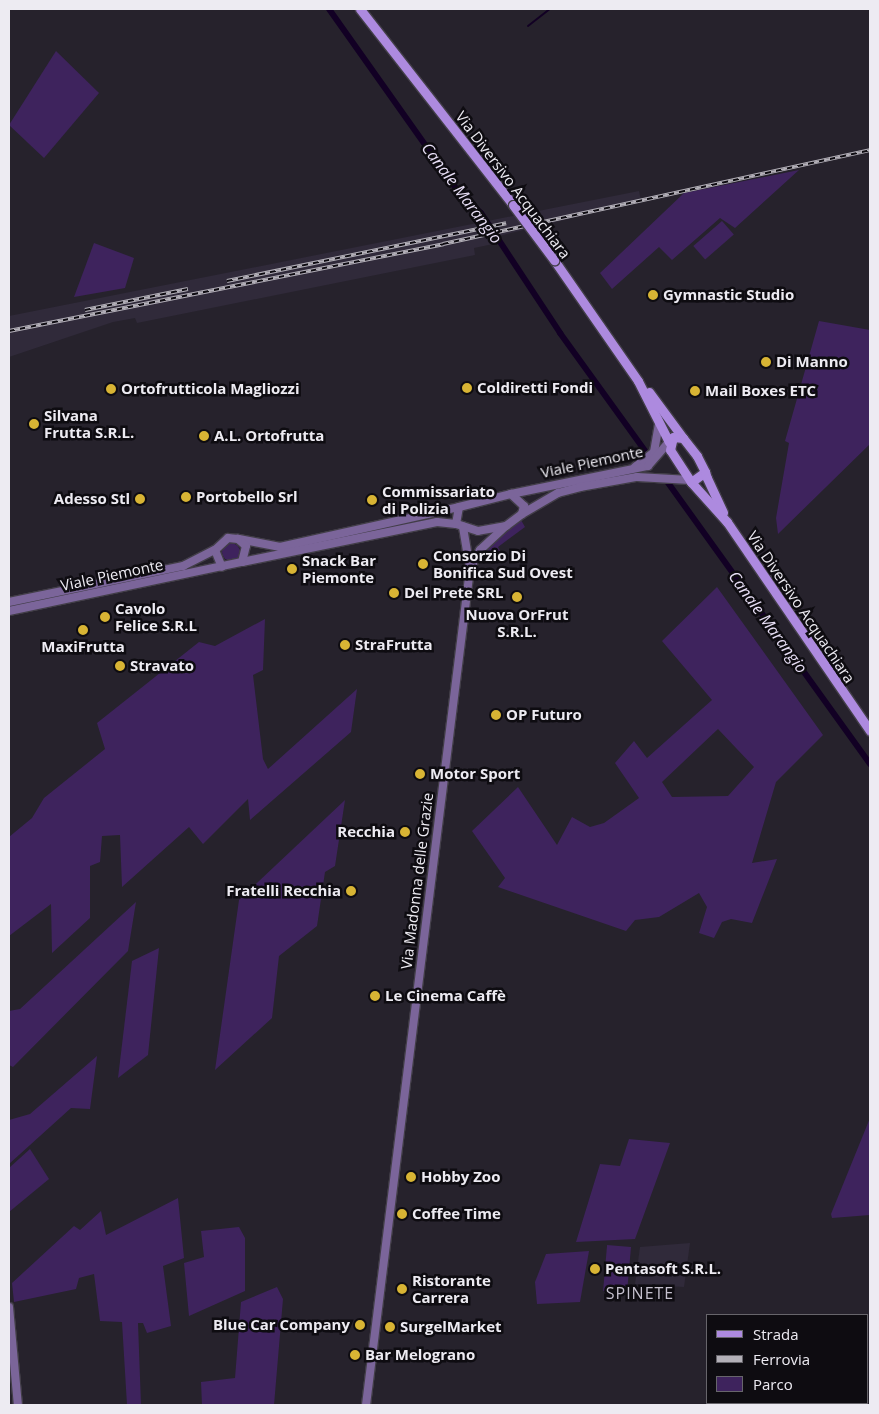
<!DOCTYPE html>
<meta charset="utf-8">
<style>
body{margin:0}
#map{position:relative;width:879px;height:1414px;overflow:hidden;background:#26222c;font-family:"Open Sans",sans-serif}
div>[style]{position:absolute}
.built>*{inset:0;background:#302a3a}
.green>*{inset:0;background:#3e235d;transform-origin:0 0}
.round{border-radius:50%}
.stream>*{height:2px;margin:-1px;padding:0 1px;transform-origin:1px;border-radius:1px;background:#120024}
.canal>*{height:6px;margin:-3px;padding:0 3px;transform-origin:3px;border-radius:3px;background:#120024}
.roads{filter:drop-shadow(1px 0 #423e48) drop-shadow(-1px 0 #423e48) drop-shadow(0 1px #423e48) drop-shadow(0 -1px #423e48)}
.tertiary>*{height:8px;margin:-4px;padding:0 4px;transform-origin:4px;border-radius:4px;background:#7b659a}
.secondary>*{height:9px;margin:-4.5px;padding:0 4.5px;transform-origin:4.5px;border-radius:4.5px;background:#ad8adf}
.rail>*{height:4px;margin-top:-2px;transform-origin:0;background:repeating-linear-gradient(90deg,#0e0c11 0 5.5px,#b3b0b8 0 11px);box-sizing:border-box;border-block:1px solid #b3b0b8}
.bridges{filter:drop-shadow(1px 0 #423e48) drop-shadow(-1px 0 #423e48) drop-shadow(0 1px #423e48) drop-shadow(0 -1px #423e48)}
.secondary-bridge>*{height:9px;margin:-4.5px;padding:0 4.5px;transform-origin:4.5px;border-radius:4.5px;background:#ad8adf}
.dots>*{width:14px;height:14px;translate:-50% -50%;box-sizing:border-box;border:2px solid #0e0c11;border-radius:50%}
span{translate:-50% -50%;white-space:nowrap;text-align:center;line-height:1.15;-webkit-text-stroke:5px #0e0c11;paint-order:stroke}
.street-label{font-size:15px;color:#edebf2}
.poi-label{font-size:15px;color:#edebf2;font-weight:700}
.left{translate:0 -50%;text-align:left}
.right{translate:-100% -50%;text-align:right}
.water-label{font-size:16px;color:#e8dff6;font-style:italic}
.neighbourhood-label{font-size:16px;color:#c6c1cf;letter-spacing:1px}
.frame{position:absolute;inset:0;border:10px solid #edebf2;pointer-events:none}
.legend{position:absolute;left:706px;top:1314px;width:162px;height:90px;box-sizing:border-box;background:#0e0c11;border:1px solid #67656b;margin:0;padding:6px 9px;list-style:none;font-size:15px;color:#edebf2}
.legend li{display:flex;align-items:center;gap:10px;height:25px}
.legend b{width:25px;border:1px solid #67656b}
</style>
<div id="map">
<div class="built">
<div style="clip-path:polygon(639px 191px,641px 201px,491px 238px,493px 244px,474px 248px,475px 255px,137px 323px,135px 318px,113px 322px,9px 357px,9px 316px)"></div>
<div style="clip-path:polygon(690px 1243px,684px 1287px,635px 1284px,640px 1247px)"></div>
</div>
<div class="green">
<div style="clip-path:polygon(56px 51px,99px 93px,44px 158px,9px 125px)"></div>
<div style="clip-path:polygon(799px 170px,735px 228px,720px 218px,672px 260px,659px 247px,612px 289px,600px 273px,684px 193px)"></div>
<div style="left:722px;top:221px;width:18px;height:38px;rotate:49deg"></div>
<div style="clip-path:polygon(94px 243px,134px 258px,125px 288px,74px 297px)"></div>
<div style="clip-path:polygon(819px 321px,870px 330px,870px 444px,778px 534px,776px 518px,789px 443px,785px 441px)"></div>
<div style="clip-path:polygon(521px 520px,525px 527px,498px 547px,500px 551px,479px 559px,485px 548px)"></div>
<div class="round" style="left:222px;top:543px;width:18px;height:18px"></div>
<div style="clip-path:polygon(evenodd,717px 587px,823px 735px,776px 782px,752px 863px,777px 859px,752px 923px,731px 919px,722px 922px,714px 938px,699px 933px,707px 907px,699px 893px,659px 917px,635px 920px,626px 931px,498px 887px,505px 878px,472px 831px,518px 787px,557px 845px,572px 817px,590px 827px,604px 823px,639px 798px,615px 763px,634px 741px,647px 758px,712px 700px,662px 641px,717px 587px,718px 729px,754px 767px,728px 796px,672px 797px,662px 782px,718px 729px)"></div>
<div style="clip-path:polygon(265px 619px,263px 670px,253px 675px,263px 759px,268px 769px,357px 689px,351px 732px,250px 820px,248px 799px,203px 844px,189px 827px,122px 887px,120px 835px,102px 836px,100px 862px,90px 866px,90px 918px,52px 953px,51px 904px,9px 936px,9px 837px,32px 818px,44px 798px,105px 749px,97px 723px,199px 642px,215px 646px)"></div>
<div style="clip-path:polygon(345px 800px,335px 866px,325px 872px,317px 926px,279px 956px,272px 1018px,215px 1070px,239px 900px)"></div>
<div style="clip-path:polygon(136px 902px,128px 951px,13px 1067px,9px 1065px,9px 1011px,20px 1009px)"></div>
<div style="clip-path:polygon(159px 948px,148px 1055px,118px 1078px,132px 961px)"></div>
<div style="clip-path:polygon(97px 1056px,90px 1109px,71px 1108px,9px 1164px,9px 1120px,30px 1114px)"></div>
<div style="clip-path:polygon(870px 1118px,870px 1215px,832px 1218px,831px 1214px)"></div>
<div style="clip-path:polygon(629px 1139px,670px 1143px,635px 1239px,576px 1242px,600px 1164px,620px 1166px)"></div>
<div style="clip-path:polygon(30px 1149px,49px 1179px,9px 1212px,9px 1168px)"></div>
<div style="clip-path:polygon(178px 1198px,184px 1258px,163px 1266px,171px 1326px,147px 1333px,143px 1323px,138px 1323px,141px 1405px,127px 1405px,122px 1322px,100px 1321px,94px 1274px,79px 1278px,76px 1289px,14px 1302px,12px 1283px,74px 1226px,80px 1230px,101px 1211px,106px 1235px)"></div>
<div style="clip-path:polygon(239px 1227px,245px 1238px,245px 1291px,189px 1316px,184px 1263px,204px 1257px,201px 1231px)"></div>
<div style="left:631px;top:1247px;width:46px;height:24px;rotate:95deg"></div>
<div style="clip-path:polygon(589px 1251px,580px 1302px,537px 1304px,535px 1282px,546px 1254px)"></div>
<div style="clip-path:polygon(277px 1287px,283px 1299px,274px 1405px,202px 1405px,201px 1382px,235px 1378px,241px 1302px)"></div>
</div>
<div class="stream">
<div style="left:528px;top:26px;width:28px;rotate:-38deg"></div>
</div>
<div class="canal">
<div style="left:329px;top:9px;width:222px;rotate:54.7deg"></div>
<div style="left:457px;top:190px;width:33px;rotate:44deg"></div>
<div style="left:481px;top:213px;width:144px;rotate:56.6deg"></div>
<div style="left:560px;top:333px;width:145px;rotate:54.2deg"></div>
<div style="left:666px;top:480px;width:350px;rotate:54.3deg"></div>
</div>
<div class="roads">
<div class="tertiary">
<div style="left:635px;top:467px;width:24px;rotate:-38deg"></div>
<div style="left:654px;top:452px;width:27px;rotate:-80deg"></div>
<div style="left:511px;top:494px;width:18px;rotate:43deg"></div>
<div style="left:524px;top:506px;width:8px;rotate:104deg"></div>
<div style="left:522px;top:514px;width:20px;rotate:143deg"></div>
<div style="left:506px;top:526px;width:28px;rotate:170deg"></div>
<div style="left:478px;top:531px;width:23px;rotate:-162deg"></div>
<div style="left:456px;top:524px;width:17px;rotate:-80deg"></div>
<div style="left:459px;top:507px;width:54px;rotate:-14deg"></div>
<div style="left:511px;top:494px;width:140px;rotate:-11.6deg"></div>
<div style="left:648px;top:466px;width:32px;rotate:-49deg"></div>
<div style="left:522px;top:514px;width:42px;rotate:-30.3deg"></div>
<div style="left:558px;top:493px;width:23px;rotate:-15deg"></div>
<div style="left:580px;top:487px;width:58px;rotate:-10deg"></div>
<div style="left:637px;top:477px;width:53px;rotate:3.2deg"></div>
<div style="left:239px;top:539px;width:42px;rotate:11deg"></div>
<div style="left:280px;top:547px;width:183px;rotate:-12.6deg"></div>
<div style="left:242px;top:562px;width:199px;rotate:-11.6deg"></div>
<div style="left:437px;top:522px;width:19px;rotate:6deg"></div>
<div style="left:471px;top:567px;width:19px;rotate:-62deg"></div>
<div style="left:480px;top:550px;width:34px;rotate:-43deg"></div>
<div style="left:9px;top:602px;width:178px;rotate:-11.7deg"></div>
<div style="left:183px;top:566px;width:36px;rotate:-27deg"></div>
<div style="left:9px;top:611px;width:238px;rotate:-11.9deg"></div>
<div style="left:242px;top:562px;width:16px;rotate:-76deg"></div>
<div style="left:246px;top:546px;width:11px;rotate:-139deg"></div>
<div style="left:238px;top:539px;width:10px;rotate:-174deg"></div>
<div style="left:228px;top:538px;width:18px;rotate:137deg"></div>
<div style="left:215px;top:550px;width:18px;rotate:68deg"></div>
<div style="left:9px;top:1307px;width:98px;rotate:84.8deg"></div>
<div style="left:366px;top:1405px;width:842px;rotate:-82.91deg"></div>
<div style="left:470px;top:569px;width:43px;rotate:-99.5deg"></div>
</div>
<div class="secondary">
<div style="left:360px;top:9px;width:249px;rotate:52deg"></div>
<div style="left:554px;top:260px;width:147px;rotate:55.2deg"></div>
<div style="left:638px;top:381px;width:68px;rotate:63.1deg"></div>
<div style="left:649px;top:392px;width:57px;rotate:53.5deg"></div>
<div style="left:705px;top:472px;width:17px;rotate:144deg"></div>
<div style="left:691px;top:482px;width:38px;rotate:-123deg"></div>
<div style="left:670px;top:450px;width:13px;rotate:-77deg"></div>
<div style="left:673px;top:437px;width:10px;rotate:6deg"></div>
<div style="left:683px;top:438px;width:23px;rotate:52deg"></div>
<div style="left:697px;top:456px;width:18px;rotate:63deg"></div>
<div style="left:705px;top:472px;width:6px;rotate:72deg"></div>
<div style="left:707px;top:478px;width:38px;rotate:65deg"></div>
<div style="left:691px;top:482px;width:54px;rotate:48deg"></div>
<div style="left:727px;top:522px;width:253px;rotate:55.6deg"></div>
</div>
</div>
<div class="rail">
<div style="left:227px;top:281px;width:285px;rotate:-11.7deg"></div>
<div style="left:85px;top:310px;width:105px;rotate:-11.5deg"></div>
<div style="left:9px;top:331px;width:443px;rotate:-11.3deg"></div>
<div style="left:443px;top:244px;width:437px;rotate:-12.4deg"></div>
</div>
<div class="bridges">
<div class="secondary-bridge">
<div style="left:513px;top:205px;width:69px;rotate:53.3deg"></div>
</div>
</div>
<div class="dots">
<div style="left:653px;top:295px;background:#d8b434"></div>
<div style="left:766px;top:362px;background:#d8b434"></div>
<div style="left:467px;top:388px;background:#d8b434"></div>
<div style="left:111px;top:389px;background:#d8b434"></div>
<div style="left:695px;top:391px;background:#d8b434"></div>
<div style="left:34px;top:424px;background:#d8b434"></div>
<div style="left:204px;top:436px;background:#d8b434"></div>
<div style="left:186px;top:497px;background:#d8b434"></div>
<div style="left:140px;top:499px;background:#d8b434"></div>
<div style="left:372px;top:500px;background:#d8b434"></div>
<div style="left:423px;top:564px;background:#d8b434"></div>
<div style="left:292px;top:569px;background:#d8b434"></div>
<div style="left:394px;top:593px;background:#d8b434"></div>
<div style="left:517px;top:597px;background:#d8b434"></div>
<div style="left:105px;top:617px;background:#d8b434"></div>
<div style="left:83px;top:630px;background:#d8b434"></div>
<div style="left:345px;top:645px;background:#d8b434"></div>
<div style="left:120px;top:666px;background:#d8b434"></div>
<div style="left:496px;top:715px;background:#d8b434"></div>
<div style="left:420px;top:774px;background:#d8b434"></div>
<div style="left:405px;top:832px;background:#d8b434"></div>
<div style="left:351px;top:891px;background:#d8b434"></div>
<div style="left:375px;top:996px;background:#d8b434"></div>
<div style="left:411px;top:1177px;background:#d8b434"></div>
<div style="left:402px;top:1214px;background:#d8b434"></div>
<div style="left:595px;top:1269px;background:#d8b434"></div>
<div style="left:402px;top:1289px;background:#d8b434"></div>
<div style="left:360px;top:1325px;background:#d8b434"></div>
<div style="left:390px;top:1327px;background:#d8b434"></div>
<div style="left:355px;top:1355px;background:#d8b434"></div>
</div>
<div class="street-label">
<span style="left:513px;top:185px;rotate:53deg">Via Diversivo Acquachiara</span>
<span style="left:592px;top:462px;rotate:-12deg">Viale Piemonte</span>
<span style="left:112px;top:575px;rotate:-12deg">Viale Piemonte</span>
<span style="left:801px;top:607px;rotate:56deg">Via Diversivo Acquachiara</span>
<span style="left:417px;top:881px;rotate:-83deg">Via Madonna delle Grazie</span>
</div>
<div class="poi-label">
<span class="left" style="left:663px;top:295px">Gymnastic Studio</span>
<span class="left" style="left:776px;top:362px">Di Manno</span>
<span class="left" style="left:477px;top:388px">Coldiretti Fondi</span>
<span class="left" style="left:121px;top:389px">Ortofrutticola Magliozzi</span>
<span class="left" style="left:705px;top:391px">Mail Boxes ETC</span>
<span class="left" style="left:44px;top:424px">Silvana<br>Frutta S.R.L.</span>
<span class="left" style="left:214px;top:436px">A.L. Ortofrutta</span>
<span class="left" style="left:382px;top:500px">Commissariato<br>di Polizia</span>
<span class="left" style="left:196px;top:497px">Portobello Srl</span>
<span class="right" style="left:130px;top:499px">Adesso Stl</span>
<span class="left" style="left:433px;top:564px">Consorzio Di<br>Bonifica Sud Ovest</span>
<span class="left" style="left:302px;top:569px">Snack Bar<br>Piemonte</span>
<span class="left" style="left:404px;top:593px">Del Prete SRL</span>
<span class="left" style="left:115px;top:617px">Cavolo<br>Felice S.R.L</span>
<span style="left:517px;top:623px">Nuova OrFrut<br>S.R.L.</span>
<span class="left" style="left:355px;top:645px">StraFrutta</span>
<span style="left:83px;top:647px">MaxiFrutta</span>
<span class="left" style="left:130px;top:666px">Stravato</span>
<span class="left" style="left:506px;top:715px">OP Futuro</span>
<span class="left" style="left:430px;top:774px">Motor Sport</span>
<span class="right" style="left:395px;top:832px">Recchia</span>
<span class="right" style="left:341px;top:891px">Fratelli Recchia</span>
<span class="left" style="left:385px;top:996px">Le Cinema Caffè</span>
<span class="left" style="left:421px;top:1177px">Hobby Zoo</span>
<span class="left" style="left:412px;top:1214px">Coffee Time</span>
<span class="left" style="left:605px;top:1269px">Pentasoft S.R.L.</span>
<span class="left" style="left:412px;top:1289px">Ristorante<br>Carrera</span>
<span class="right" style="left:350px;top:1325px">Blue Car Company</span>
<span class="left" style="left:400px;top:1327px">SurgelMarket</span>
<span class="left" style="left:365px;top:1355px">Bar Melograno</span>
</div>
<div class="water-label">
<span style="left:462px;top:193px;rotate:53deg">Canale Marangio</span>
<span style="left:768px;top:622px;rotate:54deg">Canale Marangio</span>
</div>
<div class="neighbourhood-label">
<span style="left:640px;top:1293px">SPINETE</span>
</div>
<div class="frame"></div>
<ul class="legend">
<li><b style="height:6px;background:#ad8adf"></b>Strada</li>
<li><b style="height:6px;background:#b3b0b8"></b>Ferrovia</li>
<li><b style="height:14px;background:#3e235d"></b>Parco</li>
</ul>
</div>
